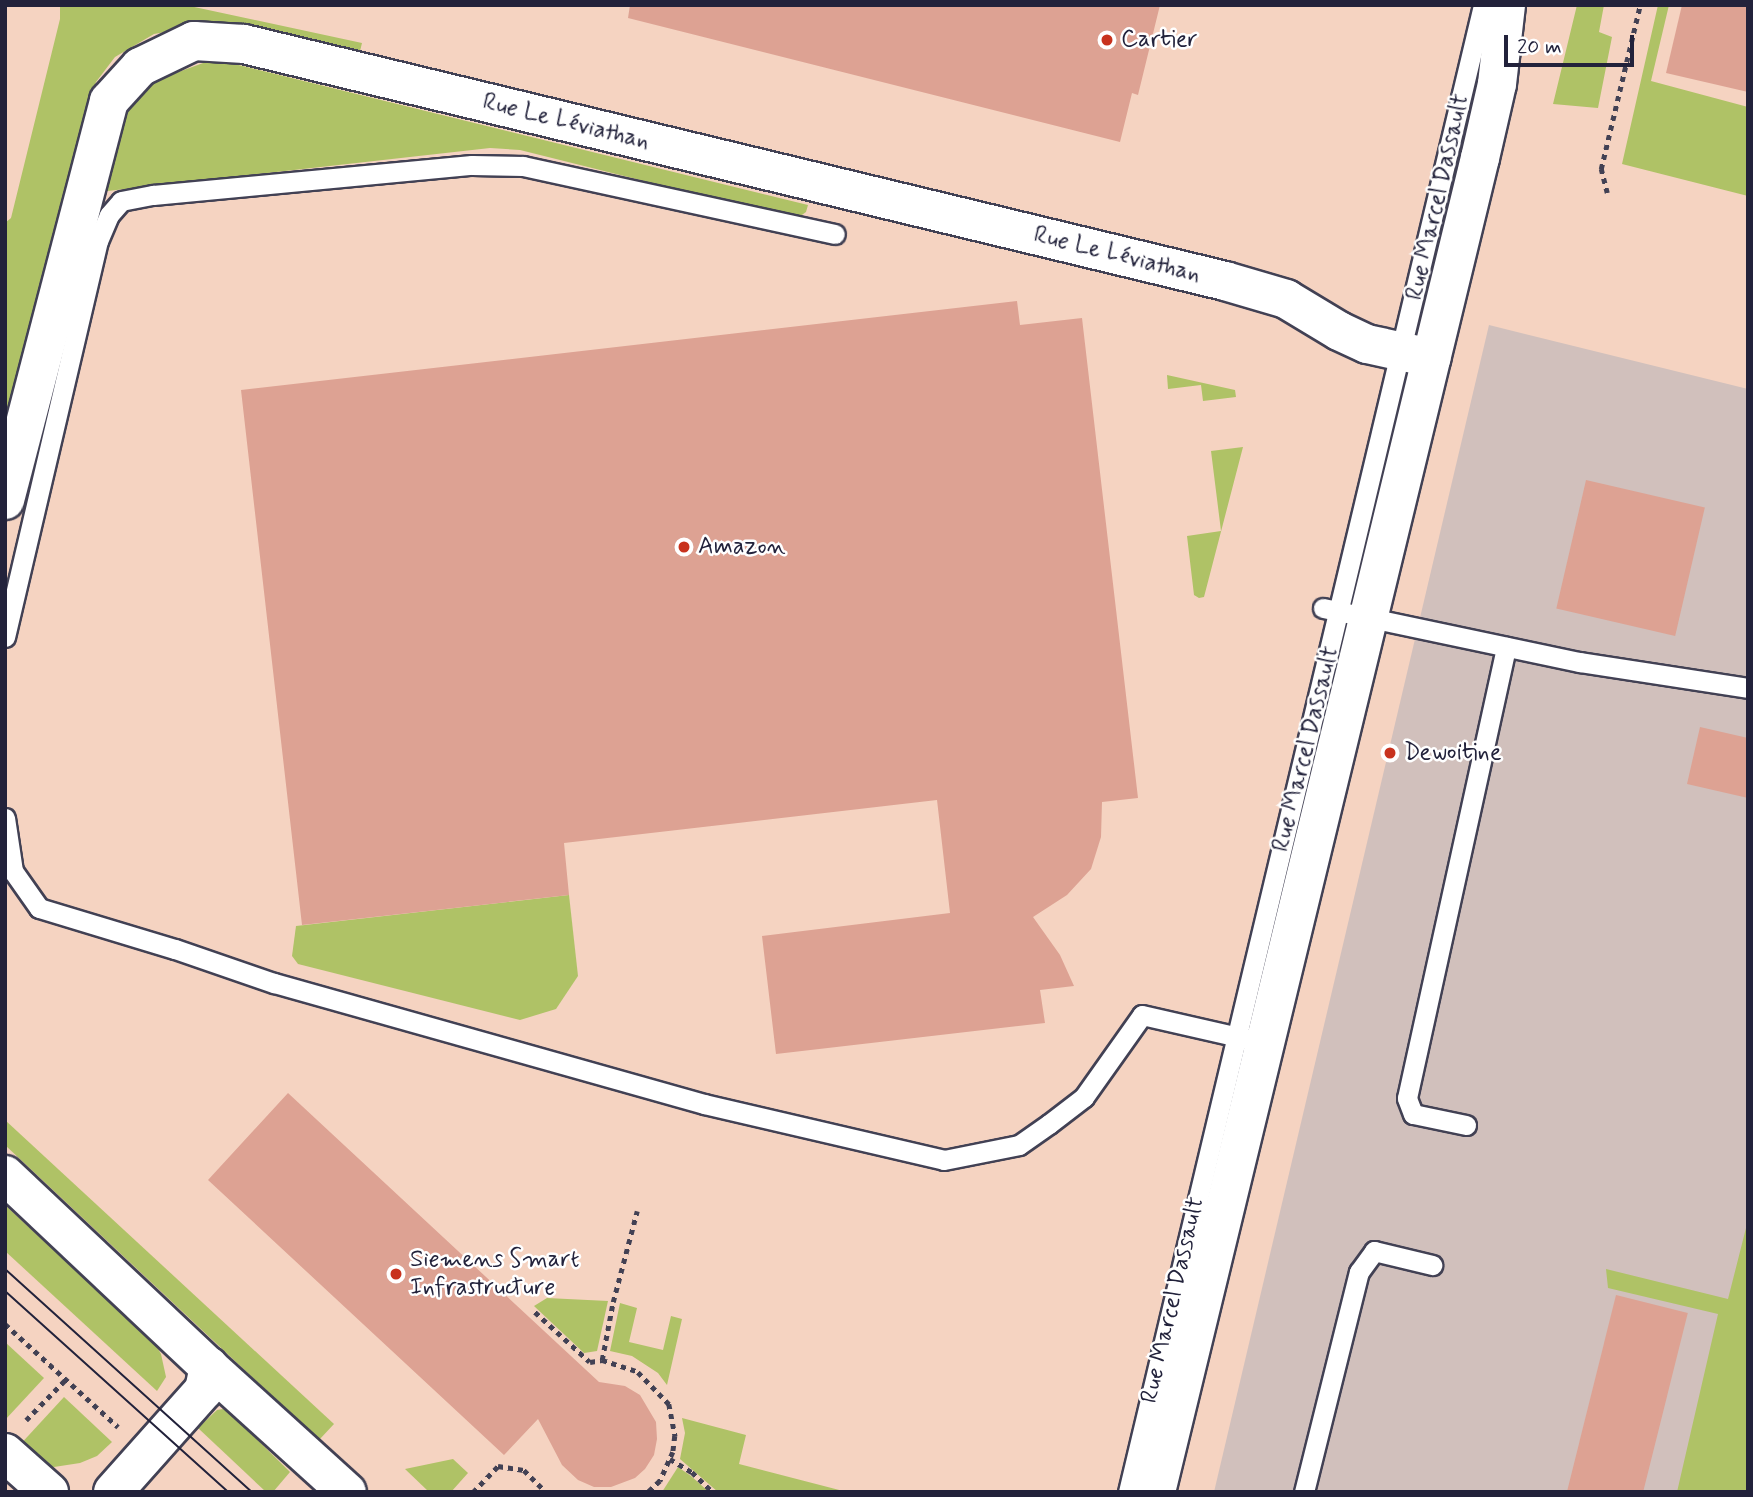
<!DOCTYPE html>
<meta charset="utf-8">
<style>
body{margin:0}
#map{position:relative;width:1753px;height:1497px;overflow:hidden;background:#f6f1e1;font-family:Mynerve,sans-serif}
div>[style]{position:absolute}
.built>*{inset:0;background:#f5d3c1;transform-origin:0 0}
.industrial>*{inset:0;background:#d1c0bc}
.green>*{inset:0;background:#afc266}
.building>*{inset:0;background:#dda293;transform-origin:0 0}
.path>*{height:4.5px;margin-top:-2.25px;transform-origin:0;background:repeating-linear-gradient(90deg,#424154 0 5px,transparent 0 10px)}
.roads{filter:drop-shadow(2px 0 #424154) drop-shadow(-2px 0 #424154) drop-shadow(0 2px #424154) drop-shadow(0 -2px #424154)}
.lane>*{height:19px;margin:-9.5px;padding:0 9.5px;transform-origin:9.5px;border-radius:9.5px;background:#fff}
.street>*{height:38px;margin:-19px;padding:0 19px;transform-origin:19px;border-radius:19px;background:#fff}
.secondary>*{height:38px;margin:-19px;padding:0 19px;transform-origin:19px;border-radius:19px;background:#fff}
.tram>*{height:2px;margin:-1px;padding:0 1px;transform-origin:1px;border-radius:1px;background:#22223b}
.dots>*{width:19px;height:19px;translate:-50% -50%;box-sizing:border-box;border:4px solid #fff;border-radius:50%}
span{translate:-50% -50%;white-space:nowrap;text-align:center;line-height:1.15;-webkit-text-stroke:5px #fff;paint-order:stroke}
.poi-label{font-size:24px;color:#22223b}
.left{translate:0 -50%;text-align:left}
.street-label{font-size:24px;color:#22223b}
.frame{position:absolute;inset:0;border:7px solid #22223b;pointer-events:none}
.scale{position:absolute;left:1504px;top:35px;width:130px;height:32px;box-sizing:border-box;border:4px solid #22223b;border-top:0;padding-left:9px;font-size:21px;line-height:24px;white-space:nowrap;color:#22223b;-webkit-text-stroke:5px #fff;paint-order:stroke}
</style>
<div id="map">
<div class="built">
<div style="left:5px;top:5px;width:1743px;height:1487px"></div>
</div>
<div class="industrial">
<div style="clip-path:polygon(1489px 325px,1748px 389px,1748px 1492px,1214px 1492px)"></div>
</div>
<div class="green">
<div style="clip-path:polygon(60px 5px,185px 5px,362px 43px,359px 55px,189px 28px,154px 34px,115px 57px,96px 82px,5px 417px,5px 223px,11px 218px,60px 19px)"></div>
<div style="clip-path:polygon(1577px 5px,1604px 5px,1599px 32px,1612px 37px,1598px 108px,1553px 104px)"></div>
<div style="clip-path:polygon(1658px 5px,1669px 5px,1651px 81px,1748px 107px,1748px 196px,1622px 164px)"></div>
<div style="clip-path:polygon(214px 59px,808px 205px,806px 212px,799px 217px,784px 216px,520px 150px,490px 148px,90px 193px,107px 133px,143px 85px)"></div>
<div style="clip-path:polygon(1167px 375px,1235px 390px,1236px 397px,1203px 401px,1201px 385px,1168px 389px)"></div>
<div style="clip-path:polygon(1243px 447px,1204px 597px,1199px 598px,1194px 595px,1187px 536px,1221px 531px,1211px 451px)"></div>
<div style="clip-path:polygon(569px 895px,578px 976px,556px 1009px,520px 1020px,298px 964px,292px 956px,296px 926px)"></div>
<div style="clip-path:polygon(5px 1120px,334px 1424px,319px 1440px,5px 1145px)"></div>
<div style="clip-path:polygon(5px 1205px,156px 1345px,161px 1354px,166px 1377px,157px 1391px,5px 1251px)"></div>
<div style="clip-path:polygon(1746px 1228px,1748px 1492px,1677px 1492px,1718px 1314px,1608px 1288px,1606px 1269px,1728px 1299px)"></div>
<div style="clip-path:polygon(547px 1298px,608px 1301px,597px 1351px,584px 1353px,534px 1306px)"></div>
<div style="clip-path:polygon(620px 1303px,637px 1308px,629px 1342px,663px 1350px,671px 1316px,682px 1319px,667px 1385px,658px 1373px,632px 1356px,610px 1351px)"></div>
<div style="clip-path:polygon(5px 1342px,44px 1378px,5px 1420px)"></div>
<div style="clip-path:polygon(64px 1397px,112px 1442px,97px 1456px,80px 1463px,54px 1467px,31px 1462px,17px 1448px)"></div>
<div style="clip-path:polygon(223px 1409px,228px 1411px,290px 1472px,273px 1492px,266px 1492px,198px 1428px,217px 1410px)"></div>
<div style="clip-path:polygon(682px 1418px,746px 1435px,739px 1464px,847px 1492px,718px 1492px,680px 1459px,685px 1433px)"></div>
<div style="clip-path:polygon(453px 1459px,468px 1473px,451px 1492px,429px 1492px,405px 1469px)"></div>
<div style="clip-path:polygon(678px 1467px,691px 1476px,709px 1492px,662px 1492px)"></div>
</div>
<div class="building">
<div style="clip-path:polygon(630px 5px,1160px 5px,1138px 95px,1132px 93px,1120px 142px,628px 18px)"></div>
<div style="clip-path:polygon(1682px 5px,1748px 5px,1748px 92px,1666px 73px)"></div>
<div style="clip-path:polygon(1017px 301px,1020px 325px,1082px 318px,1138px 798px,1102px 802px,1101px 837px,1091px 869px,1067px 895px,1033px 917px,1060px 955px,1074px 986px,1040px 990px,1045px 1023px,776px 1054px,762px 936px,950px 913px,937px 800px,564px 843px,569px 895px,302px 925px,241px 390px)"></div>
<div style="left:1586px;top:480px;width:122px;height:132px;rotate:13deg"></div>
<div style="clip-path:polygon(1700px 727px,1748px 738px,1748px 798px,1687px 784px)"></div>
<div style="clip-path:polygon(288px 1093px,599px 1382px,625px 1386px,640px 1395px,656px 1422px,657px 1439px,654px 1455px,645px 1469px,635px 1478px,611px 1487px,594px 1487px,578px 1480px,562px 1465px,538px 1419px,504px 1455px,208px 1180px)"></div>
<div style="left:1616px;top:1295px;width:74px;height:203px;rotate:14deg"></div>
</div>
<div class="path">
<div style="left:1607px;top:193px;width:25px;rotate:-104deg"></div>
<div style="left:1601px;top:169px;width:169px;rotate:-76.6deg"></div>
<div style="left:535px;top:1312px;width:74px;rotate:42.3deg"></div>
<div style="left:590px;top:1362px;width:12px;rotate:-9deg"></div>
<div style="left:602px;top:1360px;width:38px;rotate:18deg"></div>
<div style="left:638px;top:1372px;width:45px;rotate:45.9deg"></div>
<div style="left:669px;top:1404px;width:33px;rotate:79deg"></div>
<div style="left:675px;top:1436px;width:16px;rotate:97deg"></div>
<div style="left:673px;top:1452px;width:32px;rotate:114deg"></div>
<div style="left:660px;top:1481px;width:16px;rotate:137deg"></div>
<div style="left:5px;top:1324px;width:153px;rotate:42.3deg"></div>
<div style="left:602px;top:1360px;width:59px;rotate:-79.3deg"></div>
<div style="left:613px;top:1302px;width:94px;rotate:-75.2deg"></div>
<div style="left:26px;top:1420px;width:57px;rotate:-45.7deg"></div>
<div style="left:670px;top:1459px;width:26px;rotate:31deg"></div>
<div style="left:692px;top:1472px;width:29px;rotate:44deg"></div>
<div style="left:473px;top:1492px;width:36px;rotate:-46deg"></div>
<div style="left:498px;top:1466px;width:26px;rotate:9deg"></div>
<div style="left:524px;top:1470px;width:31px;rotate:45deg"></div>
</div>
<div class="roads">
<div class="lane">
<div style="left:1323px;top:608px;width:263px;rotate:11.9deg"></div>
<div style="left:1580px;top:662px;width:170px;rotate:8.8deg"></div>
<div style="left:5px;top:637px;width:407px;rotate:-76.8deg"></div>
<div style="left:98px;top:241px;width:28px;rotate:-67deg"></div>
<div style="left:109px;top:215px;width:18px;rotate:-49deg"></div>
<div style="left:121px;top:201px;width:33px;rotate:-11deg"></div>
<div style="left:153px;top:195px;width:320px;rotate:-5.4deg"></div>
<div style="left:472px;top:165px;width:51px;rotate:1.1deg"></div>
<div style="left:523px;top:166px;width:319px;rotate:12.3deg"></div>
<div style="left:5px;top:818px;width:54px;rotate:81.4deg"></div>
<div style="left:13px;top:871px;width:45px;rotate:54.9deg"></div>
<div style="left:39px;top:908px;width:142px;rotate:16.8deg"></div>
<div style="left:175px;top:949px;width:105px;rotate:19deg"></div>
<div style="left:274px;top:983px;width:447px;rotate:15.7deg"></div>
<div style="left:704px;top:1104px;width:246px;rotate:13.1deg"></div>
<div style="left:944px;top:1160px;width:76px;rotate:-11.3deg"></div>
<div style="left:1019px;top:1145px;width:37px;rotate:-35deg"></div>
<div style="left:1049px;top:1124px;width:44px;rotate:-37.6deg"></div>
<div style="left:1084px;top:1097px;width:100px;rotate:-54.7deg"></div>
<div style="left:1142px;top:1015px;width:109px;rotate:12.8deg"></div>
<div style="left:1466px;top:1125px;width:54px;rotate:-168.3deg"></div>
<div style="left:1413px;top:1114px;width:17px;rotate:-111deg"></div>
<div style="left:1407px;top:1098px;width:462px;rotate:-77.6deg"></div>
<div style="left:1128px;top:1492px;width:1529px;rotate:-76.57deg"></div>
<div style="left:1304px;top:1492px;width:227px;rotate:-76deg"></div>
<div style="left:1359px;top:1272px;width:26px;rotate:-54deg"></div>
<div style="left:1374px;top:1251px;width:60px;rotate:13.6deg"></div>
</div>
<div class="street">
<div style="left:5px;top:500px;width:412px;rotate:-75.4deg"></div>
<div style="left:109px;top:101px;width:46px;rotate:-47.6deg"></div>
<div style="left:140px;top:67px;width:60px;rotate:-25.7deg"></div>
<div style="left:194px;top:41px;width:50px;rotate:3.4deg"></div>
<div style="left:244px;top:44px;width:1009px;rotate:13.58deg"></div>
<div style="left:1225px;top:281px;width:64px;rotate:16.4deg"></div>
<div style="left:1286px;top:299px;width:62px;rotate:31.1deg"></div>
<div style="left:1339px;top:331px;width:31px;rotate:25deg"></div>
<div style="left:1367px;top:344px;width:66px;rotate:12.3deg"></div>
</div>
<div class="secondary">
<div style="left:5px;top:1175px;width:280px;rotate:43.3deg"></div>
<div style="left:209px;top:1367px;width:186px;rotate:42.2deg"></div>
<div style="left:5px;top:1453px;width:59px;rotate:41.6deg"></div>
<div style="left:113px;top:1492px;width:137px;rotate:-48.3deg"></div>
<div style="left:204px;top:1390px;width:24px;rotate:-78deg"></div>
<div style="left:1156px;top:1492px;width:1373px;rotate:-76.35deg"></div>
<div style="left:1480px;top:158px;width:76px;rotate:-77.1deg"></div>
<div style="left:1497px;top:84px;width:80px;rotate:-83.5deg"></div>
</div>
</div>
<div class="tram">
<div style="left:5px;top:1269px;width:333px;rotate:42.1deg"></div>
<div style="left:5px;top:1291px;width:300px;rotate:42deg"></div>
</div>
<div class="dots">
<div style="left:1107px;top:40px;background:#c8321e"></div>
<div style="left:684px;top:547px;background:#c8321e"></div>
<div style="left:1390px;top:753px;background:#c8321e"></div>
<div style="left:396px;top:1274px;background:#c8321e"></div>
</div>
<div class="poi-label">
<span class="left" style="left:1121px;top:40px">Cartier</span>
<span class="left" style="left:698px;top:547px">Amazon</span>
<span class="left" style="left:1404px;top:753px">Dewoitine</span>
<span class="left" style="left:410px;top:1274px">Siemens Smart<br>Infrastructure</span>
</div>
<div class="street-label">
<span style="left:566px;top:122px;rotate:14deg">Rue Le Léviathan</span>
<span style="left:1438px;top:197px;rotate:-77deg">Rue Marcel Dassault</span>
<span style="left:1117px;top:255px;rotate:14deg">Rue Le Léviathan</span>
<span style="left:1306px;top:749px;rotate:-76deg">Rue Marcel Dassault</span>
<span style="left:1173px;top:1300px;rotate:-77deg">Rue Marcel Dassault</span>
</div>
<div class="frame"></div>
<div class="scale">20 m</div>
</div>
